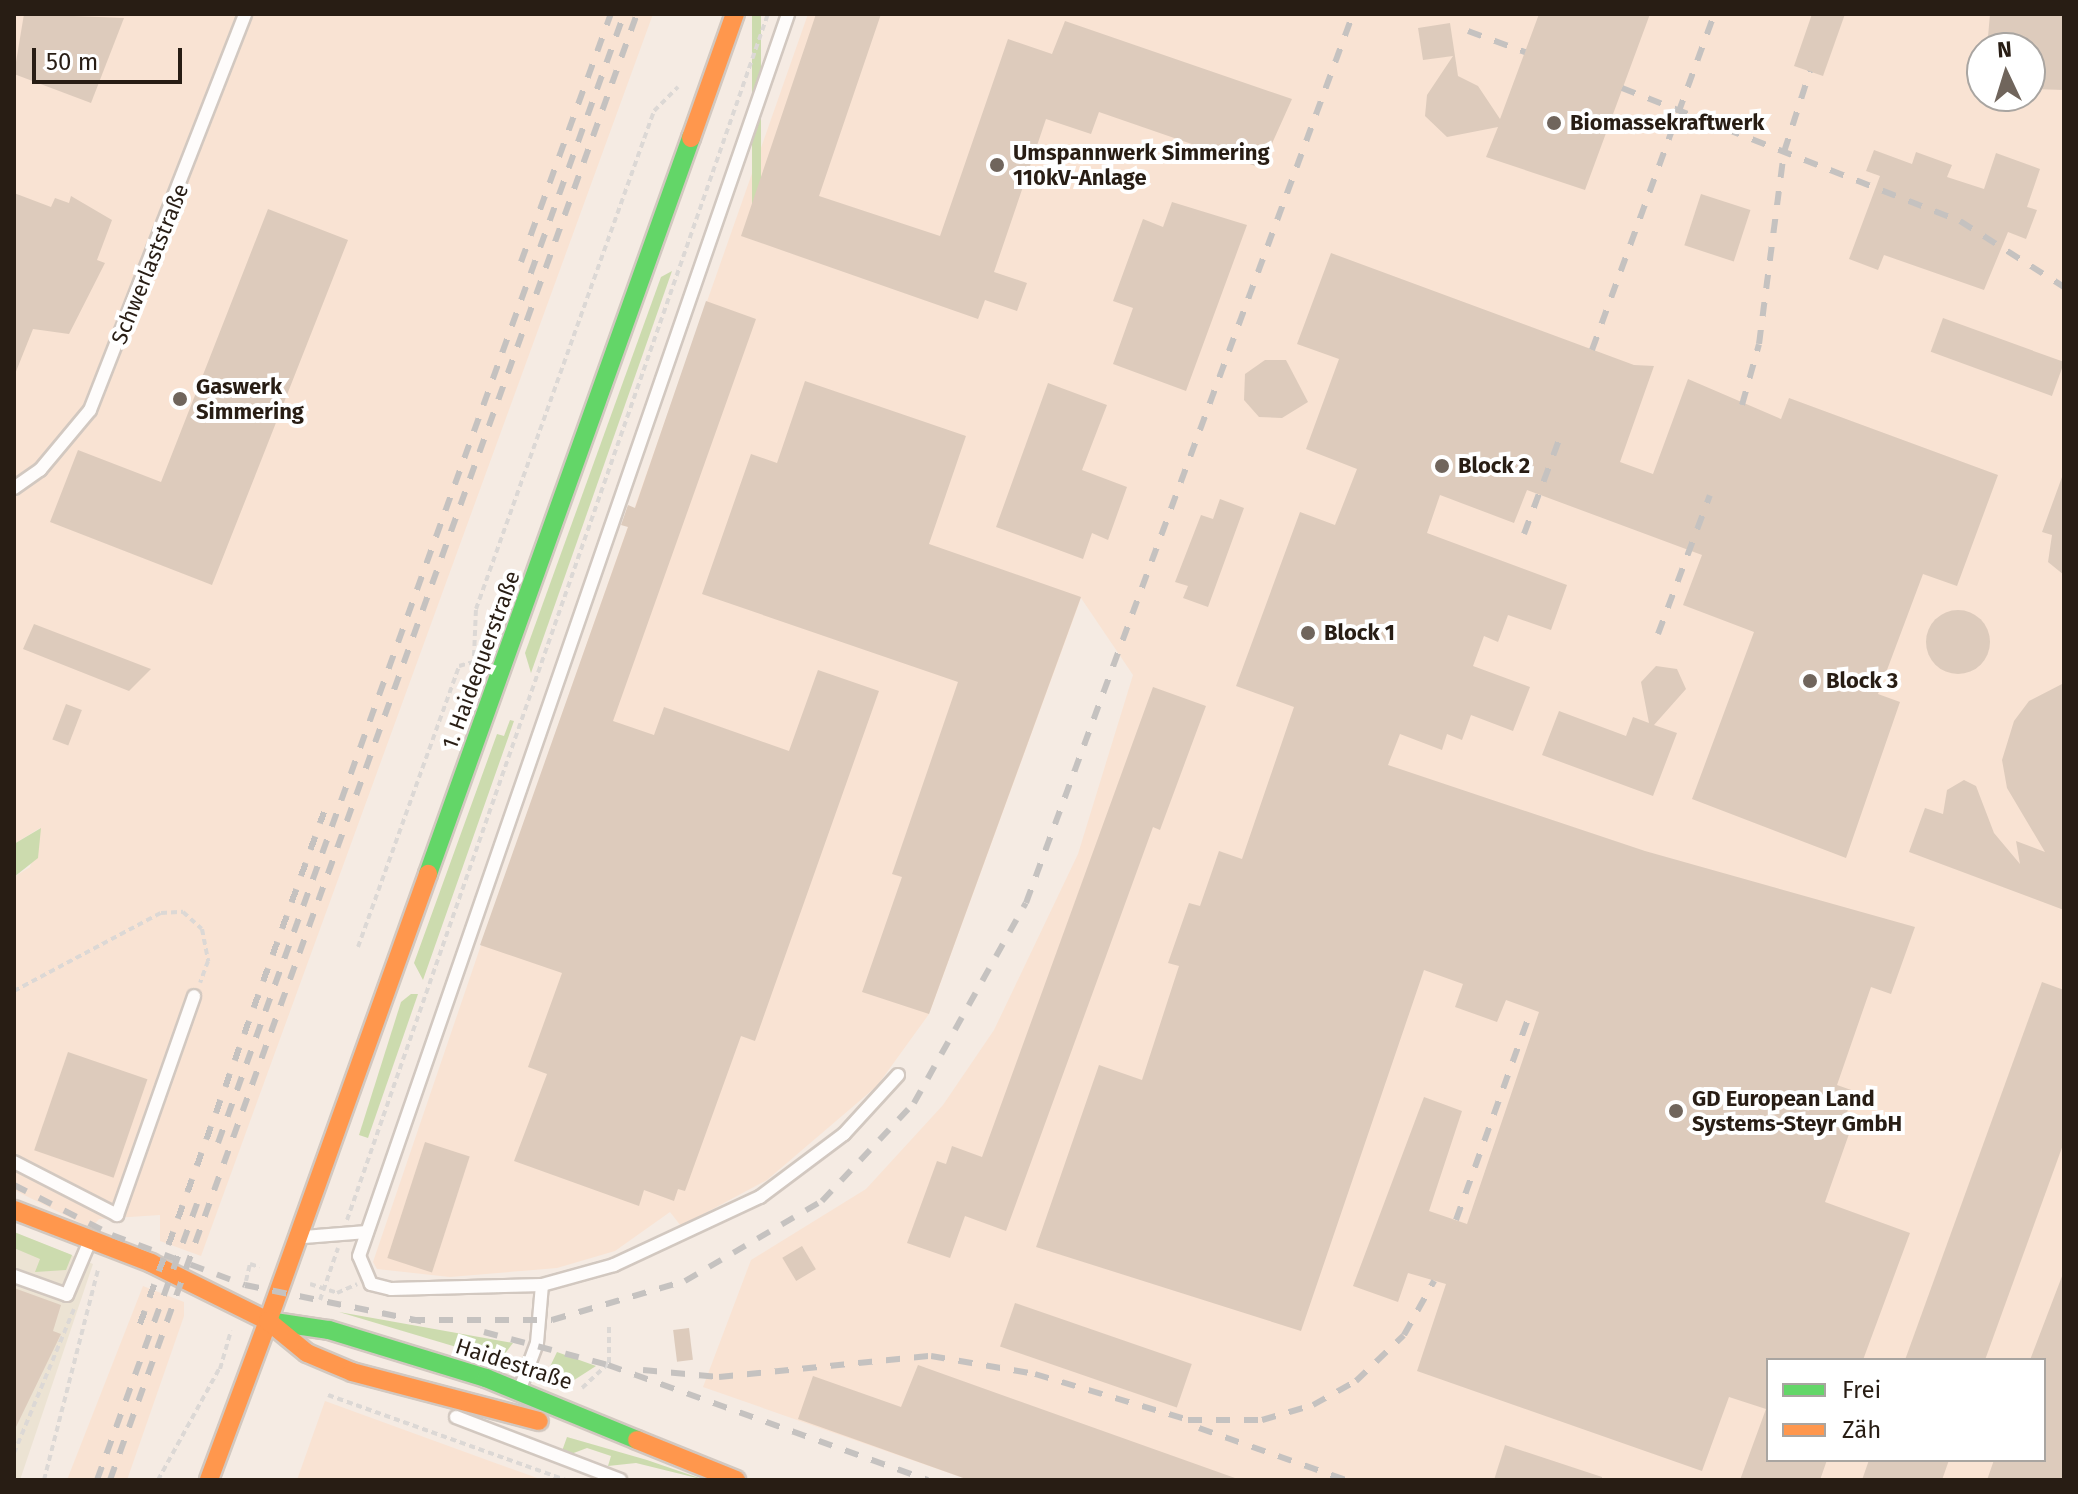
<!DOCTYPE html>
<meta charset="utf-8">
<style>
body{margin:0}
#map{position:relative;width:2078px;height:1494px;overflow:hidden;background:#f5ebe3;font-family:"Fira Sans",sans-serif}
div>[style]{position:absolute}
.built>*{inset:0;background:#f9e3d3}
.education>*{inset:0;background:#ece3d3}
.green>*{inset:0;background:#ccdbae;transform-origin:0 0}
.building>*{inset:0;background:#ddcbbc;transform-origin:0 0}
.round{border-radius:50%}
.path>*{height:4px;margin-top:-2px;transform-origin:0;background:repeating-linear-gradient(90deg,#dcd8d5 0 6px,transparent 0 10px)}
.roads{filter:drop-shadow(2px 0 #d2c8c0) drop-shadow(-2px 0 #d2c8c0) drop-shadow(0 2px #d2c8c0) drop-shadow(0 -2px #d2c8c0)}
.lane>*{height:12px;margin:-6px;padding:0 6px;transform-origin:6px;border-radius:6px;background:#fefcfb}
.fast>*{height:18px;margin:-9px;padding:0 9px;transform-origin:9px;border-radius:9px;background:#63d668}
.slow>*{height:18px;margin:-9px;padding:0 9px;transform-origin:9px;border-radius:9px;background:#ff974d}
.rail>*{height:6px;margin-top:-3px;transform-origin:0;background:repeating-linear-gradient(90deg,#c5c2c0 0 14px,transparent 0 28px)}
.dots>*{width:22px;height:22px;translate:-50% -50%;box-sizing:border-box;border:4px solid #fff;border-radius:50%}
span{translate:-50% -50%;white-space:nowrap;text-align:center;line-height:1.15;-webkit-text-stroke:8px #fff;paint-order:stroke}
.poi-label{font-size:22px;color:#281d14;font-weight:700}
.left{translate:0 -50%;text-align:left}
.street-label{font-size:22px;color:#281d14}
.frame{position:absolute;inset:0;border:16px solid #281d14;pointer-events:none}
.legend{position:absolute;left:1766px;top:1358px;width:280px;height:104px;box-sizing:border-box;background:#fff;border:2px solid #a9a5a1;margin:0;padding:10px 14px;list-style:none;font-size:24px;color:#281d14}
.legend li{display:flex;align-items:center;gap:16px;height:40px}
.legend b{width:40px;border:2px solid #a9a5a1}
.north{position:absolute;left:1966px;top:32px;width:80px;height:80px;box-sizing:border-box;background:#fff;border:2px solid #a9a5a1;border-radius:50%;rotate:356deg;font-size:22px;font-weight:700;line-height:32px;text-align:center;color:#281d14}
.north::after{content:'';display:block;margin:auto;width:28px;height:36px;background:#70655c;clip-path:polygon(50% 0,100% 100%,50% 72%,0 100%)}
.scale{position:absolute;left:32px;top:48px;width:150px;height:36px;box-sizing:border-box;border:4px solid #281d14;border-top:0;padding-left:10px;font-size:24px;line-height:28px;white-space:nowrap;color:#281d14;-webkit-text-stroke:6px #fff;paint-order:stroke}
</style>
<div id="map">
<div class="built">
<div style="clip-path:polygon(14px 14px,653px 14px,201px 1256px,160px 1241px,160px 1215px,99px 1219px,91px 1228px,14px 1190px,14px 877px,30px 867px,40px 828px,14px 844px)"></div>
<div style="clip-path:polygon(evenodd,808px 14px,2064px 14px,2064px 1480px,969px 1480px,703px 1387px,751px 1260px,866px 1189px,943px 1105px,994px 1030px,1078px 854px,1133px 675px,1081px 598px,929px 1014px,877px 1086px,767px 1180px,681px 1226px,670px 1212px,615px 1251px,557px 1268px,450px 1277px,377px 1269px,373px 1262px,481px 945px,808px 14px,1982px 48px,2030px 48px,2030px 96px,1982px 96px,1982px 48px,808px 14px,1768px 1360px,2044px 1360px,2044px 1460px,1768px 1460px,1768px 1360px)"></div>
<div style="clip-path:polygon(143px 1286px,184px 1302px,184px 1316px,127px 1480px,67px 1480px)"></div>
<div style="clip-path:polygon(325px 1401px,498px 1464px,543px 1480px,297px 1480px)"></div>
</div>
<div class="education">
<div style="clip-path:polygon(14px 1232px,93px 1264px,20px 1480px,14px 1480px)"></div>
</div>
<div class="green">
<div style="left:752px;top:14px;width:9px;height:194px"></div>
<div style="clip-path:polygon(672px 271px,531px 673px,525px 653px,661px 277px)"></div>
<div style="clip-path:polygon(510px 720px,514px 721px,423px 980px,414px 963px,497px 734px,504px 736px)"></div>
<div style="clip-path:polygon(41px 828px,38px 858px,14px 877px,14px 844px)"></div>
<div style="clip-path:polygon(411px 994px,418px 994px,368px 1138px,359px 1135px,401px 1002px)"></div>
<div style="clip-path:polygon(14px 1232px,72px 1255px,66px 1270px,35px 1272px,40px 1259px,14px 1248px)"></div>
<div style="clip-path:polygon(339px 1312px,513px 1343px,500px 1360px)"></div>
<div style="clip-path:polygon(557px 1352px,596px 1366px,568px 1384px,545px 1377px)"></div>
<div style="clip-path:polygon(567px 1437px,647px 1460px,705px 1480px,636px 1463px,608px 1466px,611px 1456px,587px 1448px,571px 1454px,562px 1451px)"></div>
</div>
<div class="building">
<div style="clip-path:polygon(24px 14px,124px 18px,91px 103px,14px 74px)"></div>
<div style="clip-path:polygon(816px 14px,881px 14px,819px 196px,940px 236px,1008px 39px,1052px 54px,1065px 21px,1292px 99px,1261px 168px,1099px 112px,1091px 134px,1046px 119px,994px 272px,1027px 283px,1017px 311px,985px 300px,978px 319px,741px 236px)"></div>
<div style="clip-path:polygon(1539px 14px,1650px 14px,1585px 190px,1486px 157px,1498px 127px,1447px 137px,1425px 116px,1427px 95px,1453px 56px,1423px 60px,1418px 28px,1450px 23px,1458px 76px,1478px 86px,1500px 119px)"></div>
<div style="clip-path:polygon(1812px 14px,1845px 14px,1823px 76px,1794px 66px)"></div>
<div style="clip-path:polygon(1990px 14px,2064px 14px,2064px 90px,2030px 89px,2030px 48px,1987px 48px)"></div>
<div style="clip-path:polygon(1874px 150px,1912px 164px,1916px 152px,1952px 165px,1947px 177px,1984px 189px,1996px 153px,2040px 169px,2027px 207px,2037px 210px,2026px 239px,2008px 232px,1984px 290px,1884px 255px,1878px 270px,1849px 259px,1880px 176px,1866px 171px)"></div>
<div style="clip-path:polygon(14px 193px,51px 207px,55px 198px,69px 203px,71px 196px,112px 220px,97px 260px,105px 263px,69px 334px,33px 329px,15px 374px)"></div>
<div style="left:1701px;top:194px;width:52px;height:54px;rotate:18deg"></div>
<div style="clip-path:polygon(1172px 202px,1247px 225px,1186px 391px,1113px 364px,1133px 308px,1113px 301px,1143px 219px,1163px 227px)"></div>
<div style="clip-path:polygon(268px 209px,348px 240px,212px 585px,50px 522px,78px 450px,161px 482px)"></div>
<div style="clip-path:polygon(1331px 253px,1634px 365px,1654px 366px,1620px 462px,1653px 474px,1688px 379px,1781px 419px,1789px 398px,1998px 475px,1957px 586px,1923px 574px,1878px 694px,1900px 702px,1846px 858px,1692px 799px,1754px 632px,1683px 605px,1702px 555px,1527px 490px,1514px 523px,1440px 495px,1427px 533px,1567px 585px,1551px 630px,1508px 615px,1498px 642px,1484px 636px,1473px 666px,1530px 687px,1513px 731px,1471px 715px,1462px 740px,1447px 734px,1442px 750px,1400px 734px,1388px 765px,1645px 851px,1915px 927px,1891px 994px,1871px 987px,1837px 1085px,1854px 1091px,1841px 1131px,1849px 1134px,1825px 1202px,1910px 1233px,1863px 1360px,1768px 1360px,1768px 1460px,1827px 1460px,1820px 1480px,1740px 1480px,1766px 1409px,1729px 1397px,1702px 1471px,1417px 1371px,1446px 1284px,1408px 1273px,1398px 1302px,1353px 1286px,1424px 1097px,1462px 1111px,1429px 1211px,1467px 1224px,1539px 1012px,1506px 1000px,1497px 1022px,1455px 1007px,1463px 984px,1424px 970px,1301px 1331px,1036px 1247px,1099px 1065px,1142px 1080px,1179px 966px,1168px 963px,1189px 903px,1200px 906px,1219px 851px,1242px 859px,1294px 707px,1236px 686px,1300px 512px,1335px 525px,1357px 469px,1306px 449px,1339px 359px,1297px 344px)"></div>
<div style="clip-path:polygon(706px 301px,756px 319px,613px 721px,654px 735px,664px 707px,789px 751px,818px 670px,879px 691px,755px 1041px,741px 1036px,685px 1191px,678px 1189px,674px 1201px,644px 1190px,639px 1206px,514px 1161px,547px 1074px,528px 1067px,562px 973px,480px 945px,628px 527px,621px 525px,628px 505px,635px 508px)"></div>
<div style="left:1943px;top:318px;width:129px;height:36px;rotate:20deg"></div>
<div style="clip-path:polygon(1265px 360px,1286px 360px,1308px 402px,1282px 418px,1259px 417px,1244px 400px,1245px 374px)"></div>
<div style="clip-path:polygon(805px 381px,966px 436px,929px 544px,1081px 597px,929px 1014px,862px 992px,902px 877px,892px 874px,958px 682px,702px 594px,751px 454px,777px 463px)"></div>
<div style="clip-path:polygon(1048px 383px,1107px 405px,1082px 470px,1127px 487px,1108px 540px,1092px 533px,1083px 559px,996px 527px)"></div>
<div style="clip-path:polygon(2062px 477px,2064px 478px,2064px 575px,2048px 562px,2052px 535px,2042px 532px)"></div>
<div style="clip-path:polygon(1220px 499px,1244px 508px,1208px 607px,1183px 598px,1188px 586px,1175px 582px,1201px 515px,1213px 519px)"></div>
<div class="round" style="left:1926px;top:610px;width:64px;height:64px"></div>
<div style="clip-path:polygon(34px 624px,151px 669px,129px 691px,23px 649px)"></div>
<div style="clip-path:polygon(1656px 666px,1677px 669px,1686px 689px,1654px 725px,1677px 733px,1653px 796px,1542px 755px,1559px 711px,1626px 736px,1633px 717px,1649px 723px,1641px 682px)"></div>
<div style="clip-path:polygon(2064px 683px,2064px 910px,1909px 852px,1925px 808px,1943px 814px,1947px 790px,1964px 780px,1976px 786px,1994px 833px,2020px 864px,2016px 841px,2045px 852px,2007px 788px,2002px 760px,2014px 721px,2029px 701px)"></div>
<div style="clip-path:polygon(1153px 687px,1206px 706px,1160px 830px,1153px 827px,1006px 1231px,965px 1216px,950px 1258px,907px 1243px,937px 1161px,946px 1164px,952px 1146px,982px 1157px)"></div>
<div style="left:66px;top:704px;width:17px;height:38px;rotate:21deg"></div>
<div style="clip-path:polygon(2042px 982px,2064px 990px,2064px 1142px,1985px 1360px,1905px 1360px)"></div>
<div style="left:68px;top:1052px;width:84px;height:104px;rotate:19deg"></div>
<div style="left:425px;top:1142px;width:47px;height:122px;rotate:18deg"></div>
<div style="left:802px;top:1246px;width:27px;height:23px;rotate:59deg"></div>
<div style="clip-path:polygon(2064px 1271px,2064px 1480px,1987px 1480px,1994px 1460px,2044px 1460px,2044px 1360px,2030px 1360px)"></div>
<div style="clip-path:polygon(14px 1288px,61px 1305px,53px 1331px,61px 1334px,15px 1429px)"></div>
<div style="left:1015px;top:1303px;width:187px;height:46px;rotate:19deg"></div>
<div style="left:689px;top:1328px;width:32px;height:16px;rotate:83deg"></div>
<div style="clip-path:polygon(918px 1365px,1235px 1478px,1235px 1480px,969px 1480px,798px 1419px,813px 1376px,901px 1407px)"></div>
<div style="clip-path:polygon(1505px 1445px,1602px 1477px,1602px 1480px,1494px 1480px)"></div>
<div style="clip-path:polygon(1869px 1460px,1949px 1460px,1942px 1480px,1862px 1480px)"></div>
</div>
<div class="path">
<div style="left:474px;top:656px;width:47px;rotate:-87.6deg"></div>
<div style="left:476px;top:609px;width:529px;rotate:-70.33deg"></div>
<div style="left:654px;top:111px;width:34px;rotate:-45deg"></div>
<div style="left:358px;top:947px;width:299px;rotate:-70.2deg"></div>
<div style="left:459px;top:666px;width:15px;rotate:-16deg"></div>
<div style="left:14px;top:991px;width:166px;rotate:-28deg"></div>
<div style="left:161px;top:913px;width:22px;rotate:-3deg"></div>
<div style="left:183px;top:912px;width:25px;rotate:42deg"></div>
<div style="left:202px;top:929px;width:33px;rotate:79deg"></div>
<div style="left:208px;top:961px;width:23px;rotate:110deg"></div>
<div style="left:347px;top:1220px;width:1277px;rotate:-70.76deg"></div>
<div style="left:246px;top:1281px;width:17px;rotate:-77deg"></div>
<div style="left:250px;top:1264px;width:10px;rotate:17deg"></div>
<div style="left:310px;top:1284px;width:28px;rotate:18deg"></div>
<div style="left:337px;top:1293px;width:22px;rotate:-24deg"></div>
<div style="left:320px;top:1300px;width:55px;rotate:-70.9deg"></div>
<div style="left:220px;top:1369px;width:40px;rotate:-74deg"></div>
<div style="left:582px;top:1388px;width:37px;rotate:-43deg"></div>
<div style="left:609px;top:1363px;width:36px;rotate:-90deg"></div>
<div style="left:328px;top:1395px;width:252px;rotate:19.7deg"></div>
<div style="left:14px;top:1453px;width:156px;rotate:-67.4deg"></div>
<div style="left:44px;top:1480px;width:218px;rotate:-75.6deg"></div>
<div style="left:158px;top:1480px;width:127px;rotate:-61.2deg"></div>
</div>
<div class="roads">
<div class="lane">
<div style="left:14px;top:488px;width:32px;rotate:-35deg"></div>
<div style="left:40px;top:470px;width:78px;rotate:-50.2deg"></div>
<div style="left:90px;top:410px;width:425px;rotate:-68.6deg"></div>
<div style="left:14px;top:1162px;width:116px;rotate:27.2deg"></div>
<div style="left:117px;top:1215px;width:232px;rotate:-70.6deg"></div>
<div style="left:304px;top:1237px;width:63px;rotate:-4.5deg"></div>
<div style="left:14px;top:1276px;width:56px;rotate:19.7deg"></div>
<div style="left:67px;top:1295px;width:56px;rotate:-67.1deg"></div>
<div style="left:542px;top:1285px;width:151px;rotate:178.5deg"></div>
<div style="left:391px;top:1289px;width:21px;rotate:-166deg"></div>
<div style="left:371px;top:1284px;width:30px;rotate:-113deg"></div>
<div style="left:359px;top:1256px;width:1314px;rotate:-70.94deg"></div>
<div style="left:521px;top:1386px;width:46px;rotate:-69.6deg"></div>
<div style="left:537px;top:1343px;width:58px;rotate:-85.1deg"></div>
<div style="left:542px;top:1285px;width:75px;rotate:-15.5deg"></div>
<div style="left:614px;top:1265px;width:161px;rotate:-25deg"></div>
<div style="left:760px;top:1197px;width:105px;rotate:-36.9deg"></div>
<div style="left:844px;top:1134px;width:80px;rotate:-47.5deg"></div>
<div style="left:456px;top:1417px;width:176px;rotate:21deg"></div>
</div>
<div class="fast">
<div style="left:428px;top:874px;width:782px;rotate:-70.34deg"></div>
<div style="left:268px;top:1321px;width:62px;rotate:8.4deg"></div>
<div style="left:329px;top:1330px;width:164px;rotate:17deg"></div>
<div style="left:486px;top:1378px;width:163px;rotate:22.3deg"></div>
</div>
<div class="slow">
<div style="left:691px;top:138px;width:132px;rotate:-70.5deg"></div>
<div style="left:14px;top:1210px;width:147px;rotate:21.1deg"></div>
<div style="left:151px;top:1263px;width:131px;rotate:26.4deg"></div>
<div style="left:268px;top:1321px;width:170px;rotate:110.4deg"></div>
<div style="left:268px;top:1321px;width:475px;rotate:-70.3deg"></div>
<div style="left:268px;top:1321px;width:50px;rotate:39.4deg"></div>
<div style="left:307px;top:1353px;width:49px;rotate:22.9deg"></div>
<div style="left:352px;top:1372px;width:193px;rotate:14.7deg"></div>
<div style="left:637px;top:1440px;width:107px;rotate:22deg"></div>
</div>
</div>
<div class="rail">
<div style="left:1468px;top:31px;width:61px;rotate:20.2deg"></div>
<div style="left:1622px;top:88px;width:363px;rotate:21.5deg"></div>
<div style="left:1960px;top:221px;width:123px;rotate:32.4deg"></div>
<div style="left:521px;top:262px;width:264px;rotate:-70.1deg"></div>
<div style="left:1592px;top:350px;width:357px;rotate:-70deg"></div>
<div style="left:1742px;top:405px;width:63px;rotate:-74.4deg"></div>
<div style="left:1759px;top:344px;width:194px;rotate:-82.6deg"></div>
<div style="left:1784px;top:152px;width:85px;rotate:-72.2deg"></div>
<div style="left:1524px;top:534px;width:100px;rotate:-69.6deg"></div>
<div style="left:1658px;top:634px;width:148px;rotate:-69.5deg"></div>
<div style="left:218px;top:1143px;width:1200px;rotate:-70.22deg"></div>
<div style="left:14px;top:1185px;width:110px;rotate:27deg"></div>
<div style="left:112px;top:1235px;width:142px;rotate:20.6deg"></div>
<div style="left:245px;top:1285px;width:180px;rotate:11.6deg"></div>
<div style="left:1456px;top:1220px;width:220px;rotate:-70.3deg"></div>
<div style="left:411px;top:1320px;width:141px"></div>
<div style="left:552px;top:1320px;width:139px;rotate:-16.3deg"></div>
<div style="left:685px;top:1281px;width:159px;rotate:-30.3deg"></div>
<div style="left:822px;top:1201px;width:134px;rotate:-46.8deg"></div>
<div style="left:914px;top:1103px;width:229px;rotate:-60.8deg"></div>
<div style="left:1026px;top:903px;width:947px;rotate:-69.81deg"></div>
<div style="left:140px;top:1324px;width:544px;rotate:-70.23deg"></div>
<div style="left:484px;top:1332px;width:128px;rotate:14.9deg"></div>
<div style="left:608px;top:1365px;width:340px;rotate:19.8deg"></div>
<div style="left:643px;top:1370px;width:76px;rotate:5.3deg"></div>
<div style="left:719px;top:1377px;width:213px;rotate:-5.7deg"></div>
<div style="left:931px;top:1356px;width:106px;rotate:9.8deg"></div>
<div style="left:1035px;top:1374px;width:160px;rotate:16.7deg"></div>
<div style="left:1188px;top:1420px;width:74px"></div>
<div style="left:1262px;top:1420px;width:53px;rotate:-16.4deg"></div>
<div style="left:1313px;top:1405px;width:49px;rotate:-29.2deg"></div>
<div style="left:1356px;top:1381px;width:66px;rotate:-43.8deg"></div>
<div style="left:1404px;top:1335px;width:62px;rotate:-60.9deg"></div>
<div style="left:1199px;top:1428px;width:156px;rotate:19.5deg"></div>
<div style="left:97px;top:1480px;width:294px;rotate:-70.1deg"></div>
<div style="left:110px;top:1480px;width:1558px;rotate:-70.23deg"></div>
</div>
<div class="dots">
<div style="left:1554px;top:123px;background:#70655c"></div>
<div style="left:997px;top:165px;background:#70655c"></div>
<div style="left:180px;top:399px;background:#70655c"></div>
<div style="left:1442px;top:466px;background:#70655c"></div>
<div style="left:1308px;top:633px;background:#70655c"></div>
<div style="left:1810px;top:681px;background:#70655c"></div>
<div style="left:1676px;top:1111px;background:#70655c"></div>
</div>
<div class="poi-label">
<span class="left" style="left:1570px;top:123px">Biomassekraftwerk</span>
<span class="left" style="left:1013px;top:165px">Umspannwerk Simmering<br>110kV-Anlage</span>
<span class="left" style="left:196px;top:399px">Gaswerk<br>Simmering</span>
<span class="left" style="left:1458px;top:466px">Block 2</span>
<span class="left" style="left:1324px;top:633px">Block 1</span>
<span class="left" style="left:1826px;top:681px">Block 3</span>
<span class="left" style="left:1692px;top:1111px">GD European Land<br>Systems-Steyr GmbH</span>
</div>
<div class="street-label">
<span style="left:150px;top:264px;rotate:-68deg">Schwerlaststraße</span>
<span style="left:481px;top:660px;rotate:-70deg">1. Haidequerstraße</span>
<span style="left:514px;top:1364px;rotate:18deg">Haidestraße</span>
</div>
<div class="frame"></div>
<ul class="legend">
<li><b style="height:10px;background:#63d668"></b>Frei</li>
<li><b style="height:10px;background:#ff974d"></b>Zäh</li>
</ul>
<div class="north">N</div>
<div class="scale">50 m</div>
</div>
